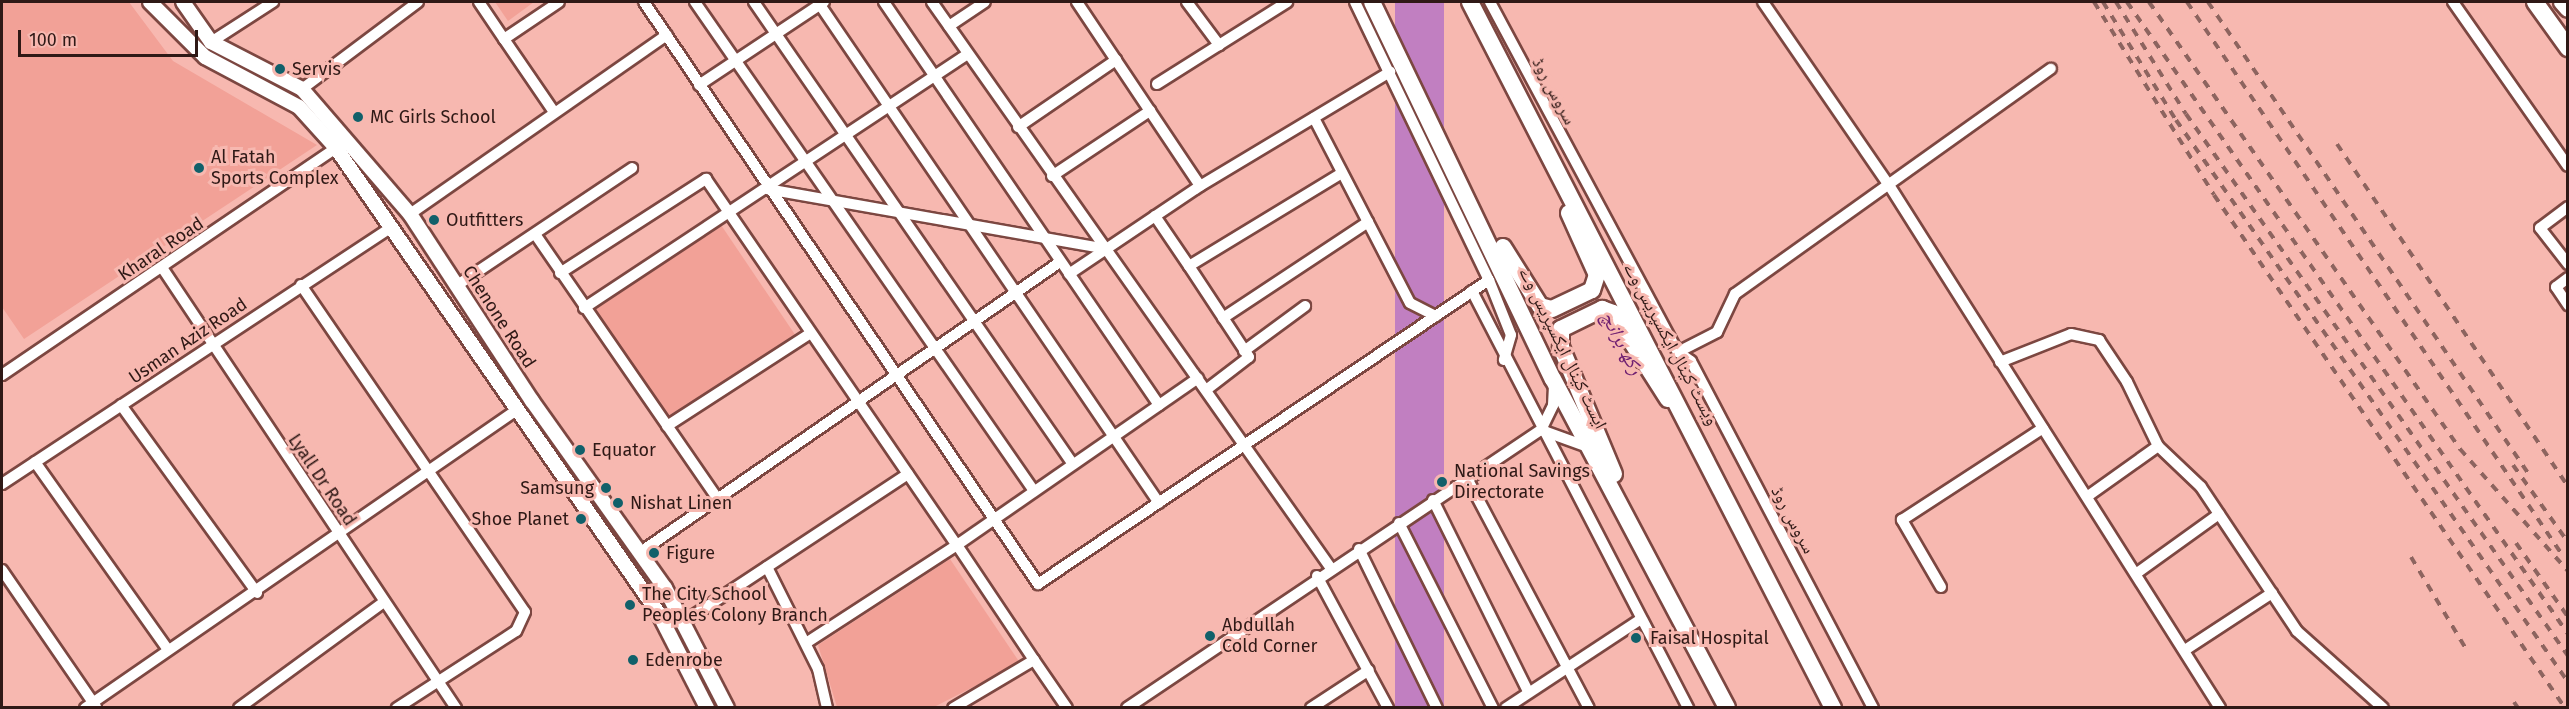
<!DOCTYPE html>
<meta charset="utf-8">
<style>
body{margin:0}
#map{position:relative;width:2569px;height:709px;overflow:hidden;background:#f7b8b0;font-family:"Fira Sans","Noto Naskh Arabic",sans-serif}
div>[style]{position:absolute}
.green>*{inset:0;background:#f2a197;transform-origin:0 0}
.water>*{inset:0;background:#c17fc1;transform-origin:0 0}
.roads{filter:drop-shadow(2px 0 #7c4741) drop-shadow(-2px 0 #7c4741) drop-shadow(0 2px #7c4741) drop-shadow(0 -2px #7c4741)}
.minor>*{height:10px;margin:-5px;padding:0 5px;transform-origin:5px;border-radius:5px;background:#fff}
.tertiary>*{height:14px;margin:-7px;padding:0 7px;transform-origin:7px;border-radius:7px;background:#fff}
.primary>*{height:16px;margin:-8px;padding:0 8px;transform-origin:8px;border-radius:8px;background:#fff}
.rail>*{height:4px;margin-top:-2px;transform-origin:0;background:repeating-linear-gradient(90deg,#8d645f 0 8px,transparent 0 16px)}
.dots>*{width:16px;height:16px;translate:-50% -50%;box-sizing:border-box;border:3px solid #f7b8b0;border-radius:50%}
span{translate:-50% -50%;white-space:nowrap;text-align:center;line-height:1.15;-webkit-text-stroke:6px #f7b8b0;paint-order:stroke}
.poi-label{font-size:18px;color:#2f1916}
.left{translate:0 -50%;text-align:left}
.right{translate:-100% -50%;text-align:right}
.street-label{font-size:18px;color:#2f1916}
.water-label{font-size:20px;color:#702071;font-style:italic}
.frame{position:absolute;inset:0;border:3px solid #2f1916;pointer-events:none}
.scale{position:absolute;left:18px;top:30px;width:180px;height:27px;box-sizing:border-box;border:3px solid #2f1916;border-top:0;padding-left:8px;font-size:18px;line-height:21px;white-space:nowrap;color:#2f1916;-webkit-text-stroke:4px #f7b8b0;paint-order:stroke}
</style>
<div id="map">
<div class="green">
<div style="clip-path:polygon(2px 2px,129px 2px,173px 61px,317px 145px,24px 339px,2px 307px)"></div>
<div style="clip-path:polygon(495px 2px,534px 2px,508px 21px)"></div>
<div style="left:719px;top:222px;width:140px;height:160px;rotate:56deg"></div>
<div style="clip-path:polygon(950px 559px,1020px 663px,934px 707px,837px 707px,818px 645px)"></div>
</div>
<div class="water">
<div style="left:1395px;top:2px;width:49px;height:792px"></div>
</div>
<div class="roads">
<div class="minor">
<div style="left:479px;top:2px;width:45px;rotate:56deg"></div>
<div style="left:504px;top:39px;width:66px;rotate:-33.9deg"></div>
<div style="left:644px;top:2px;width:703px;rotate:55.9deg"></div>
<div style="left:1038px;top:584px;width:544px;rotate:-33.98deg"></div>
<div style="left:695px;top:2px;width:595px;rotate:55.27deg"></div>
<div style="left:754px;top:2px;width:560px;rotate:55.4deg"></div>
<div style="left:818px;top:2px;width:606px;rotate:55.76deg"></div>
<div style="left:884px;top:2px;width:488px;rotate:55.7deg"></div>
<div style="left:932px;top:2px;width:691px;rotate:54.84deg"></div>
<div style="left:1077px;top:2px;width:221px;rotate:56.2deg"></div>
<div style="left:1200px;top:186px;width:222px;rotate:-31deg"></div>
<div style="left:1187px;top:2px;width:54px;rotate:53.3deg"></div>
<div style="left:1355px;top:2px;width:309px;rotate:64.3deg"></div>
<div style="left:1489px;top:280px;width:59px;rotate:68.2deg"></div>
<div style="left:1511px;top:335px;width:26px;rotate:106deg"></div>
<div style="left:1490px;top:2px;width:397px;rotate:61.8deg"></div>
<div style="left:1763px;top:2px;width:222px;rotate:55.5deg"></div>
<div style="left:1889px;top:185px;width:619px;rotate:57.67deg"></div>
<div style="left:2453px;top:2px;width:200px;rotate:55deg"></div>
<div style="left:949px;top:26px;width:43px;rotate:-33.7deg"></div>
<div style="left:504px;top:39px;width:88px;rotate:55.6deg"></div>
<div style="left:211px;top:42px;width:74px;rotate:-32.8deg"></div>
<div style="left:1157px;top:84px;width:154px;rotate:-32.2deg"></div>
<div style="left:699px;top:85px;width:150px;rotate:-33.6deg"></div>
<div style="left:302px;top:89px;width:145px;rotate:-36.9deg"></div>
<div style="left:1314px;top:118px;width:208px;rotate:62.6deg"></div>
<div style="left:1410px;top:303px;width:29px;rotate:27deg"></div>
<div style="left:1018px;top:127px;width:119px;rotate:-34.4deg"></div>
<div style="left:1052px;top:176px;width:118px;rotate:-33.6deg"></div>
<div style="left:767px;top:189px;width:339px;rotate:10deg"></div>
<div style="left:2568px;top:207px;width:35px;rotate:143deg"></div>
<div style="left:2540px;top:228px;width:46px;rotate:52.1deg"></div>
<div style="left:410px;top:214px;width:313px;rotate:-34.9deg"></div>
<div style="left:1155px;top:216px;width:60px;rotate:55.8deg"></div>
<div style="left:535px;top:234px;width:318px;rotate:55.4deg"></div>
<div style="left:163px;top:269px;width:528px;rotate:56.28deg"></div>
<div style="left:560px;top:273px;width:174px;rotate:-32.8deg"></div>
<div style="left:706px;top:179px;width:444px;rotate:55.6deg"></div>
<div style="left:957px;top:545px;width:293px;rotate:-34.7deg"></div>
<div style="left:1069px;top:274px;width:158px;rotate:-33.9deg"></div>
<div style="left:2568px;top:278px;width:15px;rotate:143deg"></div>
<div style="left:2556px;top:287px;width:22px;rotate:56deg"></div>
<div style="left:301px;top:285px;width:396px;rotate:55.6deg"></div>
<div style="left:525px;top:612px;width:21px;rotate:115deg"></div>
<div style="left:516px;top:631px;width:142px;rotate:147.1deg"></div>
<div style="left:456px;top:286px;width:212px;rotate:-33.8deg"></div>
<div style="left:1472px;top:291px;width:470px;rotate:62.6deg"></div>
<div style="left:584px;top:308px;width:460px;rotate:-33.5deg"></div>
<div style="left:1223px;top:318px;width:174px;rotate:-33.5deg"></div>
<div style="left:1244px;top:351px;width:76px;rotate:-36.4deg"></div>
<div style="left:2000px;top:362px;width:76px;rotate:-21.5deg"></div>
<div style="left:2071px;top:334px;width:29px;rotate:12deg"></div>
<div style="left:2099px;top:340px;width:50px;rotate:56.3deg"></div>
<div style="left:2127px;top:382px;width:71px;rotate:64.2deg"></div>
<div style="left:2158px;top:446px;width:59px;rotate:43.6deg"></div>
<div style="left:2201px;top:487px;width:173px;rotate:56.3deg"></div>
<div style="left:2297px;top:631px;width:115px;rotate:41.8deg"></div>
<div style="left:2px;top:375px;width:404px;rotate:-34.2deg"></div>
<div style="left:1206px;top:390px;width:54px;rotate:-37.5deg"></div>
<div style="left:1249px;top:357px;width:109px;rotate:-123.4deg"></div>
<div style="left:1189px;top:266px;width:179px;rotate:-31.3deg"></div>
<div style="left:121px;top:405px;width:232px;rotate:54.1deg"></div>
<div style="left:667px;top:426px;width:171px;rotate:-32.9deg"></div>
<div style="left:1541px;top:430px;width:50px;rotate:19.9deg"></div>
<div style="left:35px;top:462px;width:230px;rotate:54.7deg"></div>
<div style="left:1467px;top:478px;width:260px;rotate:62.1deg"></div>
<div style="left:2px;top:484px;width:468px;rotate:-33.4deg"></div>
<div style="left:2088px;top:496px;width:86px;rotate:-35.5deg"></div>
<div style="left:1433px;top:500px;width:213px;rotate:63.6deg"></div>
<div style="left:1399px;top:523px;width:208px;rotate:63.1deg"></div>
<div style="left:1359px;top:549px;width:177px;rotate:63.9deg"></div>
<div style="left:642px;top:551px;width:508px;rotate:-34.66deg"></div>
<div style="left:767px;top:567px;width:114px;rotate:63.4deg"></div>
<div style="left:818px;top:669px;width:40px;rotate:77deg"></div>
<div style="left:2px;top:570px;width:166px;rotate:55.5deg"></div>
<div style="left:2137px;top:573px;width:101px;rotate:-35.7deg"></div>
<div style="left:1317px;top:576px;width:150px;rotate:61.7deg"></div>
<div style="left:1941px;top:587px;width:78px;rotate:-120.2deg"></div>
<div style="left:1902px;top:520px;width:168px;rotate:-33.1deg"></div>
<div style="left:685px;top:621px;width:267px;rotate:-33.4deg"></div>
<div style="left:806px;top:643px;width:180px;rotate:-33deg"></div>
<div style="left:957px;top:545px;width:138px;rotate:56.2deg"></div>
<div style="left:1034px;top:660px;width:94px;rotate:149.3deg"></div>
<div style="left:2185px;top:650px;width:104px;rotate:-33.2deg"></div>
<div style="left:1034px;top:660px;width:58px;rotate:55.5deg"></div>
<div style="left:85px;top:708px;width:523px;rotate:-34.63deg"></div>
<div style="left:239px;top:708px;width:180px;rotate:-36.2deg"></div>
<div style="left:1127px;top:708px;width:499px;rotate:-33.9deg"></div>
<div style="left:1541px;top:430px;width:28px;rotate:-64deg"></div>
<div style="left:1553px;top:405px;width:20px;rotate:-87deg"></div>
<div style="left:1311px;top:708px;width:69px;rotate:-33.2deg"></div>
<div style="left:1506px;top:708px;width:162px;rotate:-33.4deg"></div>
<div style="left:1873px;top:708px;width:392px;rotate:-117.7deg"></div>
<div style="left:1691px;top:361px;width:16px;rotate:-145deg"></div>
<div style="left:1678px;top:352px;width:44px;rotate:-27.1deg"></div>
<div style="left:1717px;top:332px;width:42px;rotate:-64.7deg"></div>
<div style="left:1735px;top:294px;width:388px;rotate:-35.5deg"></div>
</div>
<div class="tertiary">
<div style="left:150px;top:2px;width:78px;rotate:45deg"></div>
<div style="left:205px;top:57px;width:106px;rotate:28deg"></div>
<div style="left:299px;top:107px;width:55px;rotate:47.9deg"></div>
<div style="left:336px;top:148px;width:567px;rotate:55.27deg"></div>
<div style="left:659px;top:614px;width:106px;rotate:62.9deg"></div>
<div style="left:183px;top:2px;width:49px;rotate:55deg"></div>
<div style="left:211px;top:42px;width:102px;rotate:27.3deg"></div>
<div style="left:302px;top:89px;width:165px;rotate:49.2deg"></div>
<div style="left:410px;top:214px;width:223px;rotate:56.9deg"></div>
<div style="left:532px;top:401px;width:229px;rotate:54.6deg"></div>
<div style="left:665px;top:588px;width:135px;rotate:62.7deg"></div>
</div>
<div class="primary">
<div style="left:1372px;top:2px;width:418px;rotate:64.4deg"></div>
<div style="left:1553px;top:379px;width:372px;rotate:62.1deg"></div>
<div style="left:1470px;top:2px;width:794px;rotate:62.79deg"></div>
<div style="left:2535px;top:2px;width:57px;rotate:54.3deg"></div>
<div style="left:2562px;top:2px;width:9px;rotate:49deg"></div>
<div style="left:1503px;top:247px;width:70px;rotate:57.9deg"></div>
<div style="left:1540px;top:306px;width:12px;rotate:14deg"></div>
<div style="left:1552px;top:309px;width:44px;rotate:-25.4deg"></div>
<div style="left:1592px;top:290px;width:16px;rotate:-72deg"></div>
<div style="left:1597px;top:275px;width:68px;rotate:-114.3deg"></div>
<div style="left:1614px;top:474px;width:138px;rotate:-112.7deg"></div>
<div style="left:1561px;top:347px;width:18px;rotate:-90deg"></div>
<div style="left:1561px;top:329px;width:46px;rotate:-26deg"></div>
<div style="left:1602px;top:309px;width:12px;rotate:20deg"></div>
<div style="left:1613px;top:313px;width:102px;rotate:57.4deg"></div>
</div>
</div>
<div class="rail">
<div style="left:2094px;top:2px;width:227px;rotate:58.1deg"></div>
<div style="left:2214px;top:195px;width:622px;rotate:55.62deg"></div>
<div style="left:2103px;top:2px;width:139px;rotate:58.3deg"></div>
<div style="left:2176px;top:120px;width:685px;rotate:55.1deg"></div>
<div style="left:2116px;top:2px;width:132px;rotate:58deg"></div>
<div style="left:2186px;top:114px;width:663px;rotate:54.82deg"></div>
<div style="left:2127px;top:2px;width:771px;rotate:55.09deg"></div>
<div style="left:2149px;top:2px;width:545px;rotate:55.17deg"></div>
<div style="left:2460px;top:449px;width:163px;rotate:48.5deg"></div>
<div style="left:2187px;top:2px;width:666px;rotate:55.83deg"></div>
<div style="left:2208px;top:2px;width:569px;rotate:55.81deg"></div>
<div style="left:2337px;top:144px;width:413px;rotate:56deg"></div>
<div style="left:2513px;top:465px;width:95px;rotate:54.5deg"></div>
<div style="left:2516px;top:543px;width:90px;rotate:54.9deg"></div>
<div style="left:2411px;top:557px;width:107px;rotate:59.1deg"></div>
<div style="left:2514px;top:702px;width:7px;rotate:56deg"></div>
</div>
<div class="dots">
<div style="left:280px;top:69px;background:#11606a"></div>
<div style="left:358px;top:117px;background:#11606a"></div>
<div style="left:199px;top:168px;background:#11606a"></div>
<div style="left:434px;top:220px;background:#11606a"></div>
<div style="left:580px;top:450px;background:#11606a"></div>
<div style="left:1442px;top:482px;background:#11606a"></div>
<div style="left:606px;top:488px;background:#11606a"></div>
<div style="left:618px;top:503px;background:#11606a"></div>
<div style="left:581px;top:519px;background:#11606a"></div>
<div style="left:654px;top:553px;background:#11606a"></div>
<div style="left:630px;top:605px;background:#11606a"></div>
<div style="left:1210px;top:636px;background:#11606a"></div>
<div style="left:1636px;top:638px;background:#11606a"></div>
<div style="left:633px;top:660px;background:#11606a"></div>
</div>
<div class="poi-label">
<span class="left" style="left:292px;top:69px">Servis</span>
<span class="left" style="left:370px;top:117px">MC Girls School</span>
<span class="left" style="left:211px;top:168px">Al Fatah<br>Sports Complex</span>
<span class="left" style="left:446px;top:220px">Outfitters</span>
<span class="left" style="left:592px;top:450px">Equator</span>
<span class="left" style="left:1454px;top:482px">National Savings<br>Directorate</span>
<span class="right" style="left:594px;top:488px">Samsung</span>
<span class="left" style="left:630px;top:503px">Nishat Linen</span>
<span class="right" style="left:569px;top:519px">Shoe Planet</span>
<span class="left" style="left:666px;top:553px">Figure</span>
<span class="left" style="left:642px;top:605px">The City School<br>Peoples Colony Branch</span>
<span class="left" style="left:1222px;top:636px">Abdullah<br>Cold Corner</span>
<span class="left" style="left:1650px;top:638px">Faisal Hospital</span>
<span class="left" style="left:645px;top:660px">Edenrobe</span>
</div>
<div class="street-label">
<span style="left:1554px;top:91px;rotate:62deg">سروس روڈ</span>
<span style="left:161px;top:249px;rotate:-34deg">Kharal Road</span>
<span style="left:499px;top:317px;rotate:57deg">Chenone Road</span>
<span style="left:188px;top:341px;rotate:-34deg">Usman Aziz Road</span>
<span style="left:1671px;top:344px;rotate:62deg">ویسٹ کینال ایکسپریس وے</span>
<span style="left:1563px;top:348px;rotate:64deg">ایسٹ کینال ایکسپریس وے</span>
<span style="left:322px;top:480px;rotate:56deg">Lyall Dr Road</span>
<span style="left:1793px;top:520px;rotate:62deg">سروس روڈ</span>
</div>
<div class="water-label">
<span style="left:1622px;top:343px;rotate:63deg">رکھ برانچ</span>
</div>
<div class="frame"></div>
<div class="scale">100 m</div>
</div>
